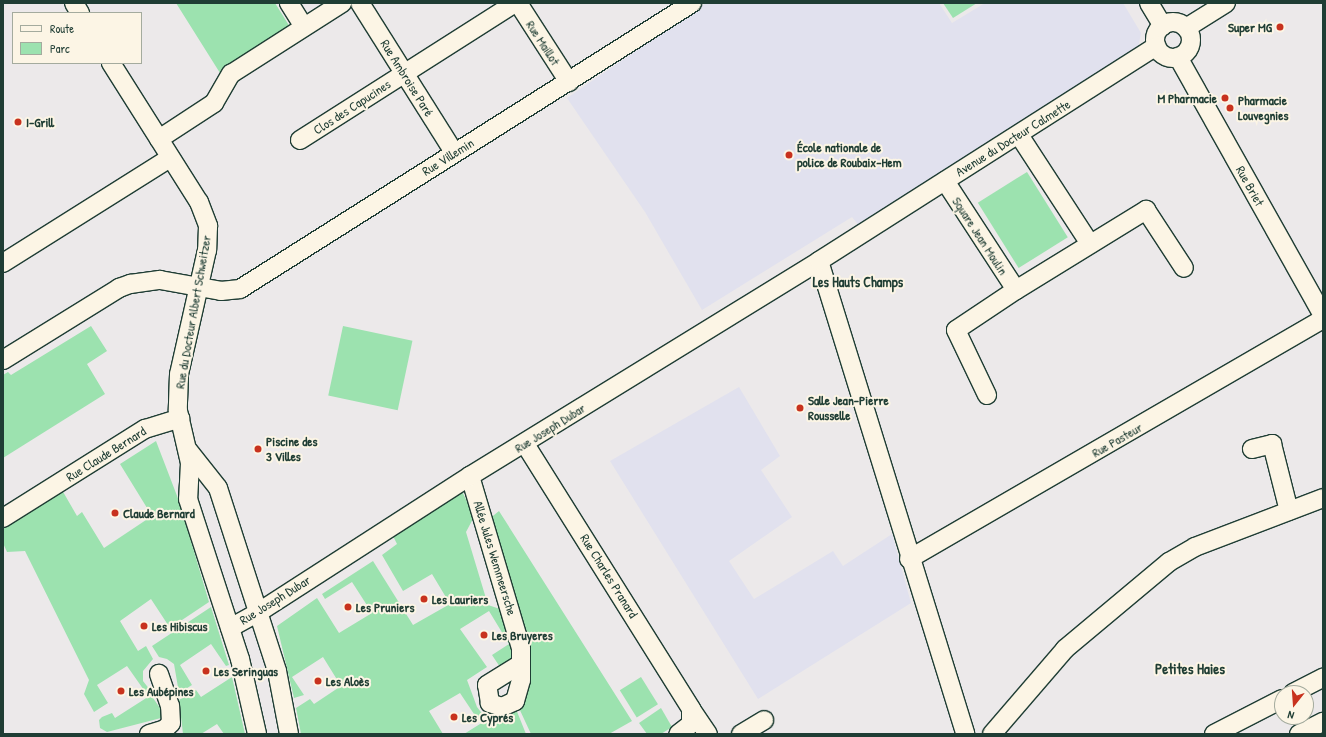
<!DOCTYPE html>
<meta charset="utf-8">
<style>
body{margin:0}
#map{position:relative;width:1326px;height:737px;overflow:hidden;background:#ece9ea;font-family:"Patrick Hand",sans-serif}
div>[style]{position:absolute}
.built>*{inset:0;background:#e1e1ee}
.green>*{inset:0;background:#9ce2af;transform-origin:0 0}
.roads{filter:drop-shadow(1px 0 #1f3d34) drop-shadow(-1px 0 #1f3d34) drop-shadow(0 1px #1f3d34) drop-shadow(0 -1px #1f3d34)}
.minor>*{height:18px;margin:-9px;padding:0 9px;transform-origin:9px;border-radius:9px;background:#fcf5e5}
.minor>.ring{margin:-9px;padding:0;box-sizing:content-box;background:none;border:18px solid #fcf5e5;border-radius:50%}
.dots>*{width:11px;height:11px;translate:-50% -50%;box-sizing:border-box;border:2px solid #fcf5e5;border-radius:50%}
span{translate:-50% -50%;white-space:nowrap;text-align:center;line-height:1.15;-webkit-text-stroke:4px #fcf5e5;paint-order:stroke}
.poi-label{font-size:13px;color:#1f3d34;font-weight:700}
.right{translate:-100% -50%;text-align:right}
.left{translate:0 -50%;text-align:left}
.street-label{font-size:13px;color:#1f3d34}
.neighbourhood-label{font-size:14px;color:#1f3d34;font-weight:700}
.quarter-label{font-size:15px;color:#1f3d34;font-weight:700}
.frame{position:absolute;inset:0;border:4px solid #1f3d34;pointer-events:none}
.legend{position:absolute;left:12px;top:12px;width:130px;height:52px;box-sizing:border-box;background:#fcf5e5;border:1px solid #a4ab9e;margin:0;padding:5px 7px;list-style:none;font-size:12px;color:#1f3d34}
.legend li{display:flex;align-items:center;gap:8px;height:20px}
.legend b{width:20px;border:1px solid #a4ab9e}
.north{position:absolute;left:1274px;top:685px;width:40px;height:40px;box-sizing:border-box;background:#fcf5e5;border:1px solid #a4ab9e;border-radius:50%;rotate:197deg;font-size:11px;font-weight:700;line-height:16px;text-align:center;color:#1f3d34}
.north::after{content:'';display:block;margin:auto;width:14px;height:18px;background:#c8321e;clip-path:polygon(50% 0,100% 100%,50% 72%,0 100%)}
</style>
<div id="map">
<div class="built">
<div style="clip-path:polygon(706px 3px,939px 3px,952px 23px,985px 3px,1123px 3px,1141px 33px,1138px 48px,860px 227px,852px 217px,702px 310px,645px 212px,567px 98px)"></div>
<div style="clip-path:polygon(739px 387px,780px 456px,761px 470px,792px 517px,729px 561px,754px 599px,833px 551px,843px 566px,892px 534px,911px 603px,758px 699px,610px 461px)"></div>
</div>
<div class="green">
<div style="clip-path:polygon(176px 3px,275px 3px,290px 27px,226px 66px,220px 73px)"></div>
<div style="clip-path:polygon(943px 3px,977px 3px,953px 18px)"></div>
<div style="left:1027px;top:172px;width:77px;height:58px;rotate:58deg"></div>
<div style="clip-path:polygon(91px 326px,107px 351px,87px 364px,105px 394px,3px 458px,3px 375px,8px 372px,11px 375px)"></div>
<div style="left:343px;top:326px;width:71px;height:71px;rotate:12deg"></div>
<div style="clip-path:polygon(156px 441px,179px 501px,209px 602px,170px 628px,151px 599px,120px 621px,138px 651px,146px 646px,153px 659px,143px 671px,143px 681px,150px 690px,146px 693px,127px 666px,97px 685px,108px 703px,94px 712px,84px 694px,89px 680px,25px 551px,7px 552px,3px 543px,3px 526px,62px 490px,77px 516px,82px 512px,104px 548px,152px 516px,120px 464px)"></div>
<div style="clip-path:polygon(462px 491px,474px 517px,466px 532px,488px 605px,503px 610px,514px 640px,513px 657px,502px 670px,492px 655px,509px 644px,489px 611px,460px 629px,487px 667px,467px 680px,477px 707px,484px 716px,478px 720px,460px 693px,429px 711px,443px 734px,301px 734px,296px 708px,310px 699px,314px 704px,341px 686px,323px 657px,292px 677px,304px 695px,294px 698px,277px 626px,317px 598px,339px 633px,372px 613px,352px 582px,325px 599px,322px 594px,373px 561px,413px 625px,450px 604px,432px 574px,403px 591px,382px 555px,397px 544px,393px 536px)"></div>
<div style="clip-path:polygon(499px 511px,632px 721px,609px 734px,531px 734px,518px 706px,523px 694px,488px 520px)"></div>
<div style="clip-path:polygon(211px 607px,229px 665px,226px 666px,211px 644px,180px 665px,192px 685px,179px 693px,174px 664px,167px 659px,159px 657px,152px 646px)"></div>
<div style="clip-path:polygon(232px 677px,245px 734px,224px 734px,217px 724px,201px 734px,183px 734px,179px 700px,196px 690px,201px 697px)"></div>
<div style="left:641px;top:677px;width:32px;height:25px;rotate:58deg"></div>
<div style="clip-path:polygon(151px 695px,162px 711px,161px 718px,107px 732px,100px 728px,99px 720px,102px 717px,112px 713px,115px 718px)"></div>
<div style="clip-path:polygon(661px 708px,672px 727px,661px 734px,647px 734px,639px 723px)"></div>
<div style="clip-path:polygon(516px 709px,526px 734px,464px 734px,488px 719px,499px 721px)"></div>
</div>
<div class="roads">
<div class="minor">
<div style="left:74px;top:3px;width:12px;rotate:59deg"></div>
<div style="left:289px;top:3px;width:28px;rotate:58deg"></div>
<div style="left:360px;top:3px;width:176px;rotate:57.8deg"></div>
<div style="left:518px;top:3px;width:94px;rotate:57.2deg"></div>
<div style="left:1149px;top:3px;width:27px;rotate:59deg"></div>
<div class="ring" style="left:1155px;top:22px;width:18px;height:18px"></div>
<div style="left:1186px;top:28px;width:47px;rotate:-32deg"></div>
<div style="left:1178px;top:57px;width:296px;rotate:60.7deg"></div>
<div style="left:111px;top:63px;width:165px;rotate:57.7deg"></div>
<div style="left:199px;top:202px;width:26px;rotate:69deg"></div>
<div style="left:208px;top:226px;width:24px;rotate:92deg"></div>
<div style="left:207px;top:250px;width:127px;rotate:102.7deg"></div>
<div style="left:179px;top:374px;width:37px;rotate:92deg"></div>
<div style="left:178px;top:411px;width:53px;rotate:77deg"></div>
<div style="left:190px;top:463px;width:36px;rotate:93deg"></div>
<div style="left:188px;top:499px;width:168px;rotate:72deg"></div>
<div style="left:240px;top:659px;width:77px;rotate:77.2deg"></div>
<div style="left:1019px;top:135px;width:130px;rotate:56.9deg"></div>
<div style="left:159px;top:139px;width:66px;rotate:-33.2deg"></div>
<div style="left:214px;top:103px;width:34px;rotate:-60deg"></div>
<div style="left:231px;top:74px;width:132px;rotate:-32.6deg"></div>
<div style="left:300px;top:140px;width:255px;rotate:-32.5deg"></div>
<div style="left:945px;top:181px;width:130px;rotate:56.9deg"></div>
<div style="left:819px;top:261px;width:495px;rotate:72.8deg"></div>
<div style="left:3px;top:263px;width:197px;rotate:-32.2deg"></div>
<div style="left:3px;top:360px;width:137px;rotate:-31.8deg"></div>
<div style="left:119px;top:288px;width:12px;rotate:-20deg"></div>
<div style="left:130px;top:284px;width:30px;rotate:-8deg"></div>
<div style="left:160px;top:280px;width:62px;rotate:10.2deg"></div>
<div style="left:221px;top:291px;width:19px;rotate:-6deg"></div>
<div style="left:240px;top:289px;width:535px;rotate:-32.32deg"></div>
<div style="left:987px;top:395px;width:72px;rotate:-115.5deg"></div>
<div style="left:956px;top:330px;width:72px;rotate:-33.7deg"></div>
<div style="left:1016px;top:290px;width:153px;rotate:-31.6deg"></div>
<div style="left:1146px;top:210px;width:69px;rotate:56.8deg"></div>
<div style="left:525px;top:444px;width:313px;rotate:57.9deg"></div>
<div style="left:691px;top:709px;width:15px;rotate:90deg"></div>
<div style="left:691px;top:724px;width:16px;rotate:142deg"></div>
<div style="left:1252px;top:449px;width:21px;rotate:-14deg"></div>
<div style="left:1272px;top:444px;width:69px;rotate:75.8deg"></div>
<div style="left:188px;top:450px;width:48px;rotate:51.7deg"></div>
<div style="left:218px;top:488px;width:192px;rotate:72.1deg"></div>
<div style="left:277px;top:671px;width:64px;rotate:79.2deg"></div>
<div style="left:470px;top:476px;width:179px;rotate:73.5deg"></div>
<div style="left:521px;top:648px;width:32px;rotate:90deg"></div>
<div style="left:521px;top:680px;width:22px;rotate:106deg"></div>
<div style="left:515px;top:701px;width:14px;rotate:155deg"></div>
<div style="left:502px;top:707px;width:13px;rotate:-162deg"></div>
<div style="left:490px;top:703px;width:18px;rotate:-99deg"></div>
<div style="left:487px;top:685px;width:39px;rotate:-32deg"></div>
<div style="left:3px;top:518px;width:168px;rotate:-32.1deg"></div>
<div style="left:145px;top:429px;width:37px;rotate:-17deg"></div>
<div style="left:909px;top:559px;width:479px;rotate:-30.1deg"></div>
<div style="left:230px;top:628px;width:33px;rotate:-29deg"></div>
<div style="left:259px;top:612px;width:251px;rotate:-32.8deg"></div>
<div style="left:470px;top:476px;width:410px;rotate:-31.6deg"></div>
<div style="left:819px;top:261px;width:400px;rotate:-32.5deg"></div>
<div style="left:1293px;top:693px;width:34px;rotate:-27deg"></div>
<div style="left:691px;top:709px;width:30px;rotate:56deg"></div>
<div style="left:149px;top:734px;width:17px;rotate:-17deg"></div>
<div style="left:165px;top:729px;width:8px;rotate:-45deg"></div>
<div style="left:171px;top:723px;width:17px;rotate:-93deg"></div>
<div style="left:170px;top:706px;width:34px;rotate:-109deg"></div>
<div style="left:741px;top:734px;width:27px;rotate:-31deg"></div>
<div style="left:992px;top:734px;width:112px;rotate:-49.3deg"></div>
<div style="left:1065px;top:649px;width:136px;rotate:-39.9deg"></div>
<div style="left:1169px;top:562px;width:30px;rotate:-30deg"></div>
<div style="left:1195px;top:547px;width:137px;rotate:-20.9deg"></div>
<div style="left:1214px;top:734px;width:76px;rotate:-27.2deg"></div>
<div style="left:1299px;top:734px;width:27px;rotate:-27deg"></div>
</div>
</div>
<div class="dots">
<div style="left:1280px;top:27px;background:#c8321e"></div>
<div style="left:1225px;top:98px;background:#c8321e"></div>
<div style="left:1230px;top:108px;background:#c8321e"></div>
<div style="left:18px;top:122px;background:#c8321e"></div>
<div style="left:789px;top:155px;background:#c8321e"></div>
<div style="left:800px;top:408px;background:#c8321e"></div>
<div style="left:258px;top:449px;background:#c8321e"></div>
<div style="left:115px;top:513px;background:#c8321e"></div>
<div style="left:424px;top:599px;background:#c8321e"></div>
<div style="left:348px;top:607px;background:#c8321e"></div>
<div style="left:144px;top:626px;background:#c8321e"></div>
<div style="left:484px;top:635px;background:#c8321e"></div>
<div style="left:206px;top:671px;background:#c8321e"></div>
<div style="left:318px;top:681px;background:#c8321e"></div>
<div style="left:121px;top:691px;background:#c8321e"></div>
<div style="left:454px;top:717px;background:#c8321e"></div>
</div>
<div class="poi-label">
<span class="right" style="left:1272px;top:27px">Super MG</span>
<span class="right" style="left:1217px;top:98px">M Pharmacie</span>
<span class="left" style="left:1238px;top:108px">Pharmacie<br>Louvegnies</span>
<span class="left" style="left:26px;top:122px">I-Grill</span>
<span class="left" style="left:797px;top:155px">École nationale de<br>police de Roubaix-Hem</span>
<span class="left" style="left:808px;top:408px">Salle Jean-Pierre<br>Rousselle</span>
<span class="left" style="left:266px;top:449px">Piscine des<br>3 Villes</span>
<span class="left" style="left:123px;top:513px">Claude Bernard</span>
<span class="left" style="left:432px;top:599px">Les Lauriers</span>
<span class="left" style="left:356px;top:607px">Les Pruniers</span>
<span class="left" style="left:152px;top:626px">Les Hibiscus</span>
<span class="left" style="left:492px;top:635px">Les Bruyeres</span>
<span class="left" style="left:214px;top:671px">Les Seringuas</span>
<span class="left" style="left:326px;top:681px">Les Aloès</span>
<span class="left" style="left:129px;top:691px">Les Aubépines</span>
<span class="left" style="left:462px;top:717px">Les Cyprés</span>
</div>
<div class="street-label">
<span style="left:543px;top:43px;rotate:57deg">Rue Maillot</span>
<span style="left:407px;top:78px;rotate:58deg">Rue Ambroise Paré</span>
<span style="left:352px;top:107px;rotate:-33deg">Clos des Capucines</span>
<span style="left:1013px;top:138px;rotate:-32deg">Avenue du Docteur Calmette</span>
<span style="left:448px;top:157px;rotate:-32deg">Rue Villemin</span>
<span style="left:1250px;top:186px;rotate:61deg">Rue Briet</span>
<span style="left:980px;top:236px;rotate:57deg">Square Jean Moulin</span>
<span style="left:193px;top:312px;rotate:-80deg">Rue du Docteur Albert Schweitzer</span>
<span style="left:550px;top:428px;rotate:-32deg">Rue Joseph Dubar</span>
<span style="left:1117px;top:440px;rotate:-30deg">Rue Pasteur</span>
<span style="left:106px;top:454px;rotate:-32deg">Rue Claude Bernard</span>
<span style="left:495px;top:558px;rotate:73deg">Allée Jules Wemmeersche</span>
<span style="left:609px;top:576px;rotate:58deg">Rue Charles Pranard</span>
<span style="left:275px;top:600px;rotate:-32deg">Rue Joseph Dubar</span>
</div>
<div class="neighbourhood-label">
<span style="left:858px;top:282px">Les Hauts Champs</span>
</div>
<div class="quarter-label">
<span style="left:1190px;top:669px">Petites Haies</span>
</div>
<div class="frame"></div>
<ul class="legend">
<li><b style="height:5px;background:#fcf5e5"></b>Route</li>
<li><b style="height:11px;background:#9ce2af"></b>Parc</li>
</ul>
<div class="north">N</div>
</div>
